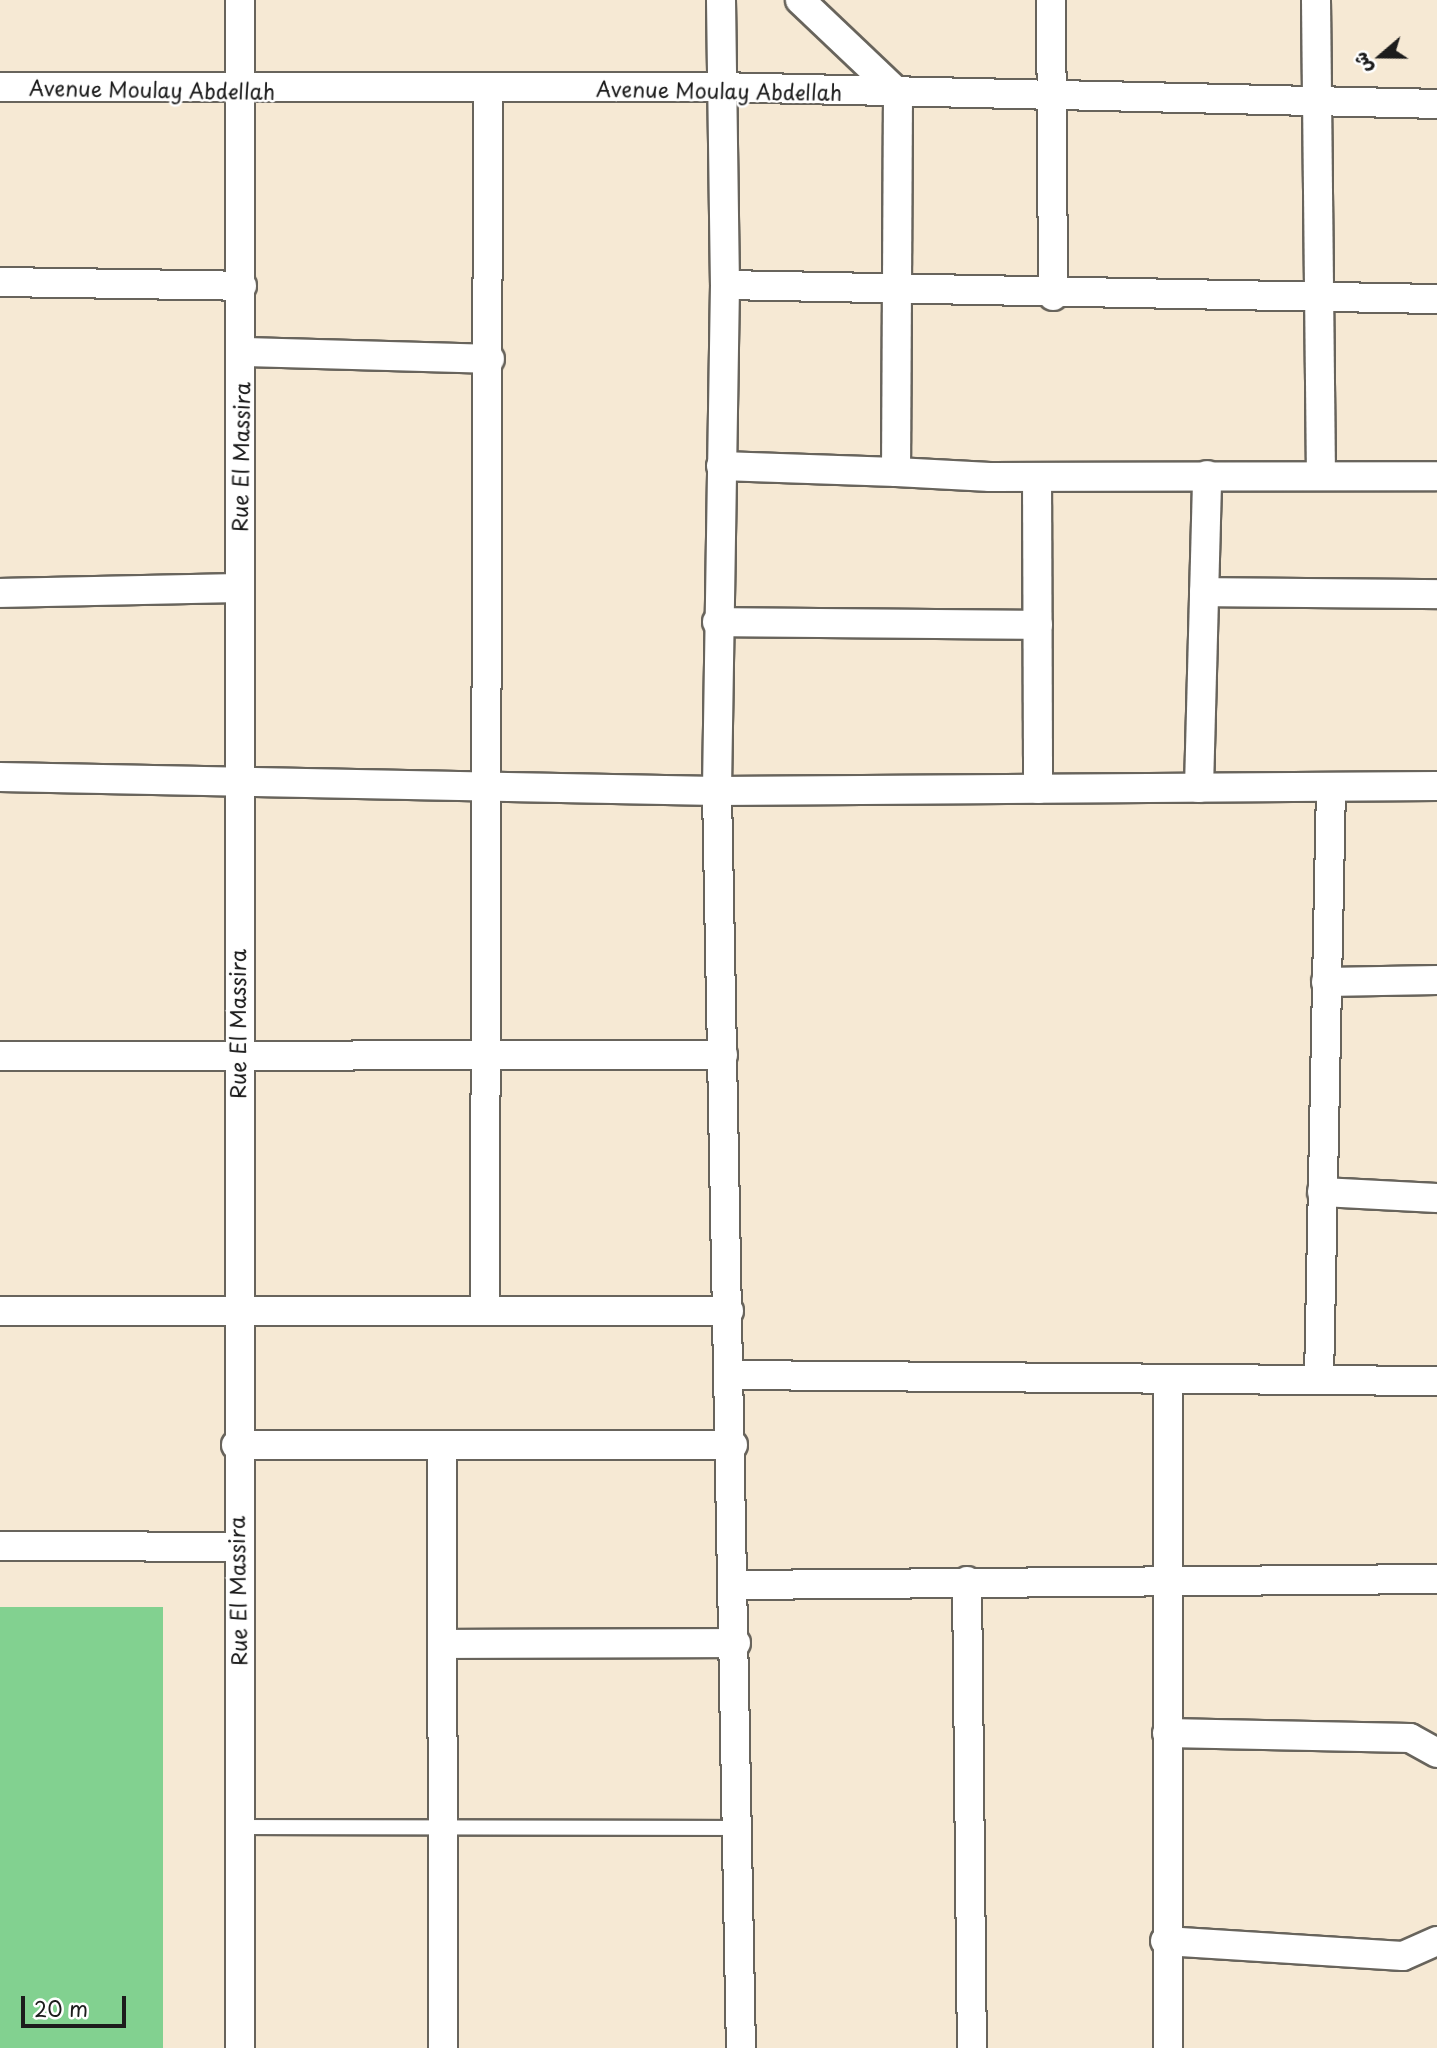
<!DOCTYPE html>
<meta charset="utf-8">
<style>
body{margin:0}
#map{position:relative;width:1437px;height:2048px;overflow:hidden;background:#f6e9d4;font-family:"Playpen Sans","Playpen Sans Arabic",sans-serif}
div>[style]{position:absolute}
.green>*{inset:0;background:#82d190;transform-origin:0 0}
.roads{filter:drop-shadow(2px 0 #68645c) drop-shadow(-2px 0 #68645c) drop-shadow(0 2px #68645c) drop-shadow(0 -2px #68645c)}
.service>*{height:14px;margin:-7px;padding:0 7px;transform-origin:7px;border-radius:7px;background:#fff}
.minor>*{height:28px;margin:-14px;padding:0 14px;transform-origin:14px;border-radius:14px;background:#fff}
span{translate:-50% -50%;white-space:nowrap;text-align:center;line-height:1.15;-webkit-text-stroke:5px #fff;paint-order:stroke}
.street-label{font-size:21px;color:#1c1c1c}
.north{position:absolute;left:1346px;top:21px;width:70px;height:70px;-webkit-text-stroke:5px #fff;paint-order:stroke;rotate:250deg;font-size:19px;font-weight:700;line-height:28px;text-align:center;color:#1c1c1c}
.north::after{content:'';display:block;margin:auto;width:24px;height:32px;background:#1c1c1c;clip-path:polygon(50% 0,100% 100%,50% 72%,0 100%)}
.scale{position:absolute;left:21px;top:1996px;width:105px;height:32px;box-sizing:border-box;border:4px solid #1c1c1c;border-top:0;padding-left:9px;font-size:21px;line-height:24px;white-space:nowrap;color:#1c1c1c;-webkit-text-stroke:5px #fff;paint-order:stroke}
</style>
<div id="map">
<div class="green">
<div style="left:163px;top:1607px;width:441px;height:163px;rotate:90deg"></div>
</div>
<div class="roads">
<div class="service">
<div style="left:241px;top:1827px;width:497px;rotate:0.1deg"></div>
</div>
<div class="minor">
<div style="left:240px;top:0;width:2048px;rotate:90deg"></div>
<div style="left:721px;top:0;width:285px;rotate:89.2deg"></div>
<div style="left:725px;top:285px;width:506px;rotate:90.91deg"></div>
<div style="left:717px;top:791px;width:1257px;rotate:88.91deg"></div>
<div style="left:800px;top:0;width:135px;rotate:43.5deg"></div>
<div style="left:898px;top:93px;width:379px;rotate:90.3deg"></div>
<div style="left:896px;top:472px;width:94px;rotate:3deg"></div>
<div style="left:990px;top:477px;width:447px;rotate:-0.1deg"></div>
<div style="left:1051px;top:0;width:296px;rotate:89.6deg"></div>
<div style="left:1316px;top:0;width:474px;rotate:89.4deg"></div>
<div style="left:0;top:87px;width:718px"></div>
<div style="left:718px;top:87px;width:719px;rotate:1.35deg"></div>
<div style="left:0;top:282px;width:242px;rotate:0.9deg"></div>
<div style="left:725px;top:285px;width:712px;rotate:1.13deg"></div>
<div style="left:242px;top:352px;width:248px;rotate:1.6deg"></div>
<div style="left:721px;top:466px;width:175px;rotate:2deg"></div>
<div style="left:1037px;top:477px;width:312px;rotate:89.8deg"></div>
<div style="left:1204px;top:592px;width:233px;rotate:0.5deg"></div>
<div style="left:0;top:593px;width:237px;rotate:-1.2deg"></div>
<div style="left:717px;top:622px;width:321px;rotate:0.5deg"></div>
<div style="left:0;top:777px;width:717px;rotate:1.12deg"></div>
<div style="left:717px;top:791px;width:720px;rotate:-0.4deg"></div>
<div style="left:1199px;top:788px;width:313px;rotate:-88.5deg"></div>
<div style="left:1326px;top:982px;width:111px;rotate:-1deg"></div>
<div style="left:0;top:1056px;width:723px;rotate:-0.08deg"></div>
<div style="left:1322px;top:1192px;width:115px;rotate:3deg"></div>
<div style="left:485px;top:1310px;width:1221px;rotate:-89.86deg"></div>
<div style="left:0;top:1311px;width:729px"></div>
<div style="left:732px;top:1375px;width:705px;rotate:0.49deg"></div>
<div style="left:1319px;top:1379px;width:592px;rotate:-88.84deg"></div>
<div style="left:236px;top:1445px;width:497px"></div>
<div style="left:442px;top:1445px;width:603px;rotate:89.9deg"></div>
<div style="left:0;top:1546px;width:236px;rotate:0.2deg"></div>
<div style="left:967px;top:1581px;width:467px;rotate:89.4deg"></div>
<div style="left:736px;top:1585px;width:701px;rotate:-0.49deg"></div>
<div style="left:443px;top:1644px;width:293px;rotate:-0.2deg"></div>
<div style="left:1167px;top:1733px;width:243px;rotate:1.2deg"></div>
<div style="left:1410px;top:1738px;width:31px;rotate:29deg"></div>
<div style="left:1165px;top:1941px;width:238px;rotate:3.6deg"></div>
<div style="left:1403px;top:1956px;width:37px;rotate:-24deg"></div>
<div style="left:1168px;top:2048px;width:666px;rotate:-90deg"></div>
</div>
</div>
<div class="street-label">
<span style="left:152px;top:89px;rotate:1deg">Avenue Moulay Abdellah</span>
<span style="left:719px;top:90px;rotate:1deg">Avenue Moulay Abdellah</span>
<span style="left:240px;top:457px;rotate:-89deg">Rue El Massira</span>
<span style="left:237px;top:1024px;rotate:-90deg">Rue El Massira</span>
<span style="left:237px;top:1591px;rotate:-91deg">Rue El Massira</span>
</div>
<div class="north">ش</div>
<div class="scale">20 m</div>
</div>
